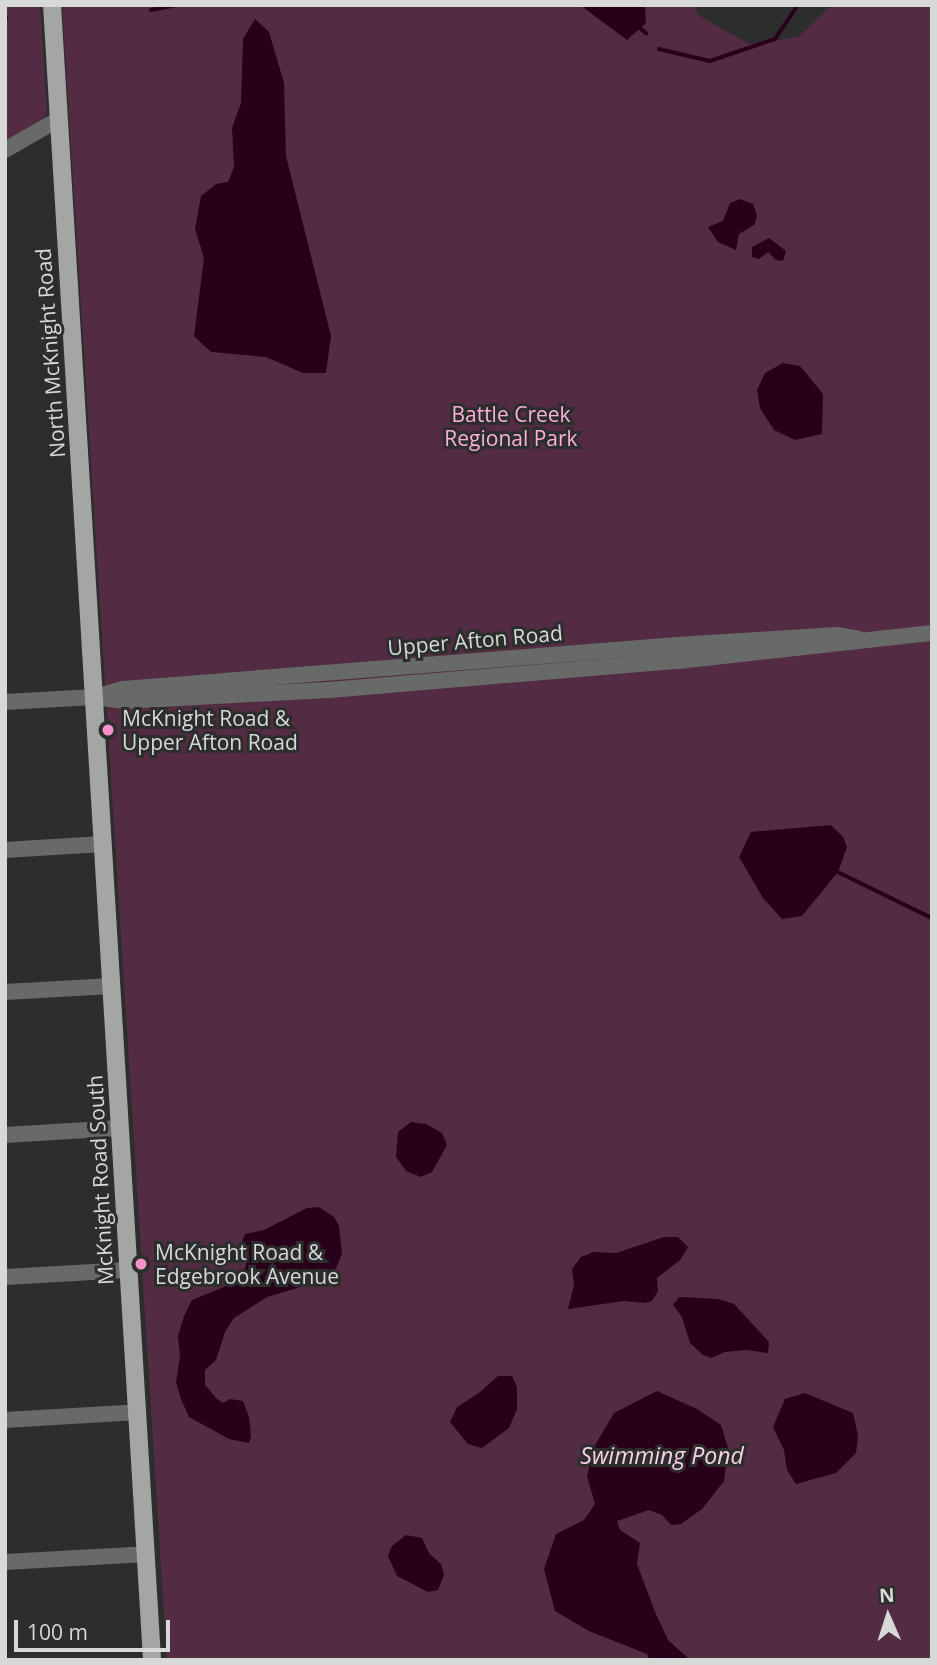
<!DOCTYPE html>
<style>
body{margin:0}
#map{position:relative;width:937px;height:1665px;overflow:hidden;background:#2b2e2d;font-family:"Open Sans",sans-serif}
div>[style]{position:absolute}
.green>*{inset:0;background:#532c43}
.water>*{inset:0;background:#280019}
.stream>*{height:3.5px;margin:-1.75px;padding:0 1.75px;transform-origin:1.75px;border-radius:1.75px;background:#280019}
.minor>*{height:16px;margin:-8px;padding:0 8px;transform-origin:8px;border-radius:8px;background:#686a6a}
.major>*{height:18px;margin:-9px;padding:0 9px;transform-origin:9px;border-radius:9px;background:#a3a6a5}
.dots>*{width:19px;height:19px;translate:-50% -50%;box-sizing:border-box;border:4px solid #2b2e2d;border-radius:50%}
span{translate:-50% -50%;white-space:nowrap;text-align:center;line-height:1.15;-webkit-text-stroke:6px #2b2e2d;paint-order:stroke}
.street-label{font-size:21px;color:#d7d9d8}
.park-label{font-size:21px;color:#feaeda}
.poi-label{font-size:21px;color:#d7d9d8}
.left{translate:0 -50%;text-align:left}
.water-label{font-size:23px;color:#f9d0e5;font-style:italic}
.frame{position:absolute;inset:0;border:7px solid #d7d9d8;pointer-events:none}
.north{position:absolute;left:853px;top:1581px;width:70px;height:70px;-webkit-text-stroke:5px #2b2e2d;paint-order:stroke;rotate:357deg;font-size:19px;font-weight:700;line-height:28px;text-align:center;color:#d7d9d8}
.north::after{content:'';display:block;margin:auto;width:24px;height:32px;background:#d7d9d8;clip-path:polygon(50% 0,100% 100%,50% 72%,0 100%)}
.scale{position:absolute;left:14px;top:1620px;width:156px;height:32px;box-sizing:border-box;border:4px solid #d7d9d8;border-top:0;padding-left:9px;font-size:21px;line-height:24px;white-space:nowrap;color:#d7d9d8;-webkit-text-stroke:5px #2b2e2d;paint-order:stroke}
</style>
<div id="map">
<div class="green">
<div style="clip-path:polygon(5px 5px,40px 5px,47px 112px,43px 119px,5px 141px)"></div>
<div style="clip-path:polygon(62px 5px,695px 5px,698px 15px,749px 44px,798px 37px,832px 5px,932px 5px,932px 1660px,167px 1660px)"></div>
</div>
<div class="water">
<div style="clip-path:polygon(580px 5px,645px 5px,646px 23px,627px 40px)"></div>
<div style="clip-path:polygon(255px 19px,269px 32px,284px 83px,286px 156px,331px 336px,326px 373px,303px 373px,266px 357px,211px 352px,194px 336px,204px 258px,195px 229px,201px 196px,216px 184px,228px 182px,234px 167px,232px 128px,241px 103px,243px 39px)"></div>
<div style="clip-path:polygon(740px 199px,753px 204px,757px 216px,754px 225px,739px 234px,736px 250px,718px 242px,708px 227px,723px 221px,730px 203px)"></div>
<div style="clip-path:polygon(769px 238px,786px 251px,783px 261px,776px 260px,768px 252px,759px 259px,752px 257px,752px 247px)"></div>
<div style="clip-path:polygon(783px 363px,800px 366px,823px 394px,822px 434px,795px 440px,774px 430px,760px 408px,757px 390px,765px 373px)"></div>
<div style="clip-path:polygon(831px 825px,843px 837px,847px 847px,838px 872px,802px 916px,782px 919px,763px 898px,739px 857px,751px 832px)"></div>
<div style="clip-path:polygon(411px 1122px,426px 1124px,442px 1133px,447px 1145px,432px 1172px,421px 1177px,406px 1171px,396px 1157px,398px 1132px)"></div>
<div style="clip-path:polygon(319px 1207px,334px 1217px,339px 1226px,342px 1254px,335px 1271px,324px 1280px,267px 1297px,234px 1318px,225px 1332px,216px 1360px,205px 1370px,205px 1385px,217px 1399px,223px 1403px,230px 1399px,243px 1401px,249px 1417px,251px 1436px,249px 1443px,229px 1439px,189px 1417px,181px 1399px,176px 1382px,180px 1357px,178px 1336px,184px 1316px,192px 1300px,236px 1282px,246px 1266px,248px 1252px,240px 1248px,245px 1234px,264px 1230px,307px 1208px)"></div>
<div style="clip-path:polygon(664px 1237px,678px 1237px,688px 1247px,680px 1260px,657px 1278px,658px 1291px,652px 1301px,644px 1303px,624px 1301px,568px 1309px,574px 1285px,572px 1269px,581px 1257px,594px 1252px,616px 1253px)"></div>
<div style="clip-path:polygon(679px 1297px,718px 1299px,734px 1304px,769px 1342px,768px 1353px,747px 1350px,725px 1352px,711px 1358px,703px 1355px,690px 1343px,682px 1317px,673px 1305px)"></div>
<div style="clip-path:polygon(498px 1376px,512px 1376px,517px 1387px,517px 1409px,509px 1428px,482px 1448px,468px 1444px,450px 1422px,457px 1407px,479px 1393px)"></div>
<div style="clip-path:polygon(657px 1391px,697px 1409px,721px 1425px,728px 1448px,724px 1481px,702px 1509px,681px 1524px,671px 1525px,662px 1515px,649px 1510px,617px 1521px,620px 1530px,640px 1543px,637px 1564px,655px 1612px,668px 1640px,690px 1660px,650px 1660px,647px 1654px,589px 1631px,555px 1611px,544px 1569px,556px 1534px,584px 1520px,595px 1504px,587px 1476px,594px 1447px,614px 1413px)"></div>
<div style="clip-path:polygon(805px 1393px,853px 1413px,858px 1436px,856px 1453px,836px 1473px,796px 1484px,787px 1470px,784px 1450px,773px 1427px,785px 1399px)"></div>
<div style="clip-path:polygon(406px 1535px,422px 1538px,429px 1553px,441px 1564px,444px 1575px,438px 1590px,428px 1592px,397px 1576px,388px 1556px,392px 1546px)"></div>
</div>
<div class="stream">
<div style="left:151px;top:10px;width:26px;rotate:-11deg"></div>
<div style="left:5px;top:18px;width:1px"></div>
<div style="left:638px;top:26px;width:11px;rotate:41deg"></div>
<div style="left:659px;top:49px;width:52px;rotate:13.2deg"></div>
<div style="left:710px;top:61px;width:69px;rotate:-18.7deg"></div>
<div style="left:775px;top:39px;width:41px;rotate:-55.9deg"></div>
<div style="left:838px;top:872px;width:105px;rotate:26.1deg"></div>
</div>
<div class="minor">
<div style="left:5px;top:150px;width:62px;rotate:-29.9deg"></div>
<div style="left:101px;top:698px;width:23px;rotate:7deg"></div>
<div style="left:124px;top:701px;width:205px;rotate:-3.1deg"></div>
<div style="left:329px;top:690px;width:350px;rotate:-4.8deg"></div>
<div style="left:678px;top:661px;width:256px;rotate:-6.3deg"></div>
<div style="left:5px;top:702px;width:90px;rotate:-3.2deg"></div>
<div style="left:95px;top:697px;width:29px;rotate:-16deg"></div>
<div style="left:123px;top:689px;width:556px;rotate:-4.54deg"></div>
<div style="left:677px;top:645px;width:160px;rotate:-3.6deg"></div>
<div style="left:837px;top:635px;width:22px;rotate:10deg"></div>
<div style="left:5px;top:850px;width:98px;rotate:-3.5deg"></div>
<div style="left:5px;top:992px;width:107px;rotate:-3.2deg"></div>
<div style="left:5px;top:1135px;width:115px;rotate:-3.5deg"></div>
<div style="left:5px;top:1277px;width:123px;rotate:-3.3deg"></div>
<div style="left:5px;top:1420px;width:133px;rotate:-3.4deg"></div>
<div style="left:5px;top:1562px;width:141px;rotate:-3.2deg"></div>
</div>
<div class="major">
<div style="left:52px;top:5px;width:1658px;rotate:86.54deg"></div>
</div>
<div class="dots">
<div style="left:108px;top:730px;background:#f890cb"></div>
<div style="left:141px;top:1264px;background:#f890cb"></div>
</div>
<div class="street-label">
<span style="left:50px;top:353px;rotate:-94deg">North McKnight Road</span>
<span style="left:475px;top:640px;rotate:-5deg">Upper Afton Road</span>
<span style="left:100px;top:1180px;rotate:-93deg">McKnight Road South</span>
</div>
<div class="park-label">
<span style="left:511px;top:426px">Battle Creek<br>Regional Park</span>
</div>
<div class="poi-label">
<span class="left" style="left:122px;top:730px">McKnight Road &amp;<br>Upper Afton Road</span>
<span class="left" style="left:155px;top:1264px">McKnight Road &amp;<br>Edgebrook Avenue</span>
</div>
<div class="water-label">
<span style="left:662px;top:1455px">Swimming Pond</span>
</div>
<div class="frame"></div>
<div class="north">N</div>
<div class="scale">100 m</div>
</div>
